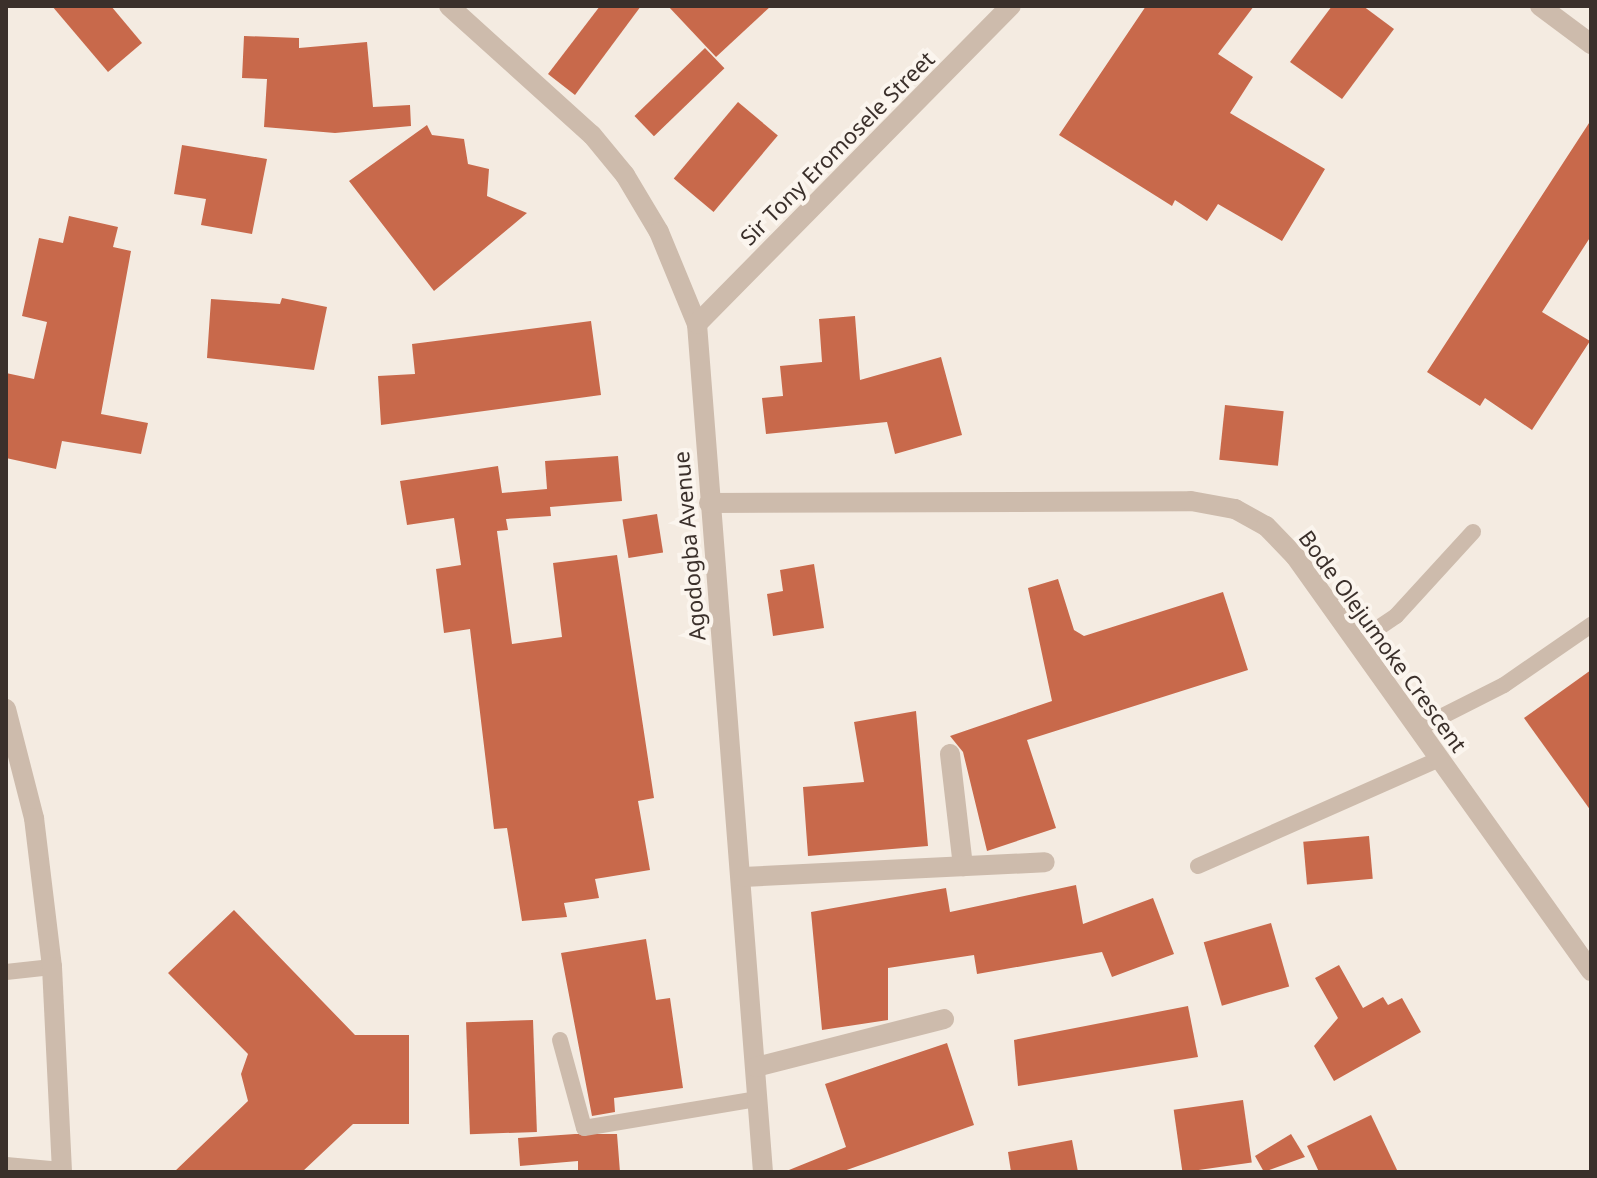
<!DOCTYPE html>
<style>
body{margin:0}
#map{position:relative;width:1597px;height:1178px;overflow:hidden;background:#f4ebe1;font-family:"Noto Sans",sans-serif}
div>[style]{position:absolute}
.building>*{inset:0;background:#c8694b;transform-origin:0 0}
.lane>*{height:16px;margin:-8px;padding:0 8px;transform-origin:8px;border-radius:8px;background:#cdbbac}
.street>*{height:20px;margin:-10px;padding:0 10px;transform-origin:10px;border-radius:10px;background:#cdbbac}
span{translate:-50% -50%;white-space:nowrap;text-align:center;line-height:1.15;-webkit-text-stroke:8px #fbf5ee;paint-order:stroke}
.street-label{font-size:22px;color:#3b302b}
.frame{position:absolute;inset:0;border:8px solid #3b302b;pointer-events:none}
</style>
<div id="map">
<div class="building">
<div style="clip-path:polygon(52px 6px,111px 6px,142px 43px,108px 72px)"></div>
<div style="clip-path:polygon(600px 6px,641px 6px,575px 95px,548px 74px)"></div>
<div style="clip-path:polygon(668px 6px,771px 6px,716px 57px)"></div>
<div style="clip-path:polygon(1146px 6px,1254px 6px,1218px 54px,1253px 77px,1230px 113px,1325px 169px,1282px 241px,1218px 204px,1207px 221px,1175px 200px,1172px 206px,1059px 135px)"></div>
<div style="clip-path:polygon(1332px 6px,1363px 6px,1394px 29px,1342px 99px,1290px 62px)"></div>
<div style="clip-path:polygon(244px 36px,299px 38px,299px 48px,367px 42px,373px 107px,410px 105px,411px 126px,335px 133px,264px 127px,267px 79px,242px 78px)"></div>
<div style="left:705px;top:48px;width:28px;height:98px;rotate:46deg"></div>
<div style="left:738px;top:102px;width:52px;height:100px;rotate:40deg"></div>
<div style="clip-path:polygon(1591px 120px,1591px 236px,1542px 312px,1590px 341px,1532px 430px,1485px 398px,1480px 406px,1427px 372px)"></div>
<div style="clip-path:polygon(427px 125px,432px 135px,464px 139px,468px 164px,489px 169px,487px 196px,527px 213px,434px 291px,349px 181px)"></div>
<div style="clip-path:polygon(182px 145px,267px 159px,252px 234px,201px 225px,206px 199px,174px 194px)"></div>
<div style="clip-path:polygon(69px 216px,118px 227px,113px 247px,131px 251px,101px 414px,148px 423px,141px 454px,62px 441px,56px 469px,6px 458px,6px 373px,34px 379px,47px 322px,22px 316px,39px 238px,63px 243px)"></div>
<div style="clip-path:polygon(282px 298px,327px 307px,314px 370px,207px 358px,211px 299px,280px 304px)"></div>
<div style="clip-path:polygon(855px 316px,860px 380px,941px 357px,962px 435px,895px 454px,887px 422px,766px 434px,762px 398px,783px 396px,780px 366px,822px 362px,819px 319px)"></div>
<div style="clip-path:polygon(591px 321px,601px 395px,381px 425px,378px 376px,415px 374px,412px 344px)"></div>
<div style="left:1225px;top:405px;width:59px;height:55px;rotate:6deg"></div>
<div style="clip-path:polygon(618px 456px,622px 501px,550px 507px,551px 516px,506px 519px,508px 530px,497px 531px,512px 644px,562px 637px,553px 563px,617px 555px,654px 798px,638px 801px,650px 870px,595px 879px,599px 898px,564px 903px,567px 917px,522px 921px,507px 828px,494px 829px,470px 629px,444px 633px,436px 569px,461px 565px,454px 518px,407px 525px,400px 481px,498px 466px,502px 493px,547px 489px,545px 461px)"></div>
<div style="left:657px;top:514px;width:39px;height:35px;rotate:81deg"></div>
<div style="clip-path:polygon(814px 564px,824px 628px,773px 636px,767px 594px,783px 591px,780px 570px)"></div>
<div style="clip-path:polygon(1058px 579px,1074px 630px,1084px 636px,1223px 592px,1248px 670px,1027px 740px,1056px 828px,987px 851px,963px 752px,950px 736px,1052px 701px,1028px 588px)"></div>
<div style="clip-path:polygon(1591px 670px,1591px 811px,1524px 718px)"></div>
<div style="clip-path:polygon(916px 711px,928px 846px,808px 856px,803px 787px,864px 782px,854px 722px)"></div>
<div style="left:1369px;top:836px;width:43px;height:66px;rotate:85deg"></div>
<div style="clip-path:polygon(1076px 885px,1083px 924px,1153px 898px,1174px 954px,1112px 977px,1102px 952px,977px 974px,974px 955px,888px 968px,888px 1020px,822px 1030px,811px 912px,946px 888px,950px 912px)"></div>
<div style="clip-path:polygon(234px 910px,355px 1035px,409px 1035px,409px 1124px,353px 1124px,302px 1172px,174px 1172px,248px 1101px,241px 1074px,248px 1054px,168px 973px)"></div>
<div style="left:1271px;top:923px;width:66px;height:70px;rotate:74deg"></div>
<div style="clip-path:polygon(646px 939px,656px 1000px,670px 998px,683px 1088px,614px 1098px,615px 1112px,592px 1116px,561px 953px)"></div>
<div style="clip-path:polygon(1339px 965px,1363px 1008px,1383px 997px,1388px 1005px,1402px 998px,1421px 1032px,1334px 1081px,1314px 1046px,1338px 1018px,1315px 978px)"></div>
<div style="clip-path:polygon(1188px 1006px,1198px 1057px,1018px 1086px,1014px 1040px)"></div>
<div style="left:533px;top:1020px;width:112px;height:67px;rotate:88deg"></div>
<div style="clip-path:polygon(947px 1043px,974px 1125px,841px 1172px,784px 1172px,846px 1147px,825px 1084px)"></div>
<div style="left:1243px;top:1100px;width:63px;height:70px;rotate:82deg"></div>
<div style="clip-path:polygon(1371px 1115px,1398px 1172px,1319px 1172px,1307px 1146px)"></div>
<div style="clip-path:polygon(575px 1134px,617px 1134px,620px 1172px,578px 1172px,578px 1161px,520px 1166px,518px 1138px)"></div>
<div style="clip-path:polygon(1291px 1134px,1305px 1157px,1264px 1172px,1255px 1156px)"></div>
<div style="clip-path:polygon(1072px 1140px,1078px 1172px,1011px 1172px,1008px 1152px)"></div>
</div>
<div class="lane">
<div style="left:1356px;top:643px;width:48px;rotate:-34deg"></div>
<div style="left:1396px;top:616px;width:114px;rotate:-47.5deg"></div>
<div style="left:1419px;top:728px;width:95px;rotate:-26.8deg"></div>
<div style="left:1504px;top:685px;width:106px;rotate:-34.6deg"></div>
<div style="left:1198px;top:866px;width:265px;rotate:-23.9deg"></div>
<div style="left:6px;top:972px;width:46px;rotate:-6.2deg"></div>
<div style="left:560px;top:1040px;width:91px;rotate:74.7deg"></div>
<div style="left:584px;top:1128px;width:176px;rotate:-9.5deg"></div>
<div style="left:6px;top:1165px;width:56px;rotate:5.1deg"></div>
</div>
<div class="street">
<div style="left:449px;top:6px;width:193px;rotate:42.1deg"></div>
<div style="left:592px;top:135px;width:52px;rotate:50.5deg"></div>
<div style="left:625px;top:175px;width:66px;rotate:59.2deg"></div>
<div style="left:659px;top:232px;width:100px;rotate:67.6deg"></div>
<div style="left:697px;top:324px;width:851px;rotate:85.55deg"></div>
<div style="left:1540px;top:6px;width:64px;rotate:36.7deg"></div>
<div style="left:697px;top:324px;width:447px;rotate:-45.4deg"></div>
<div style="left:709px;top:503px;width:482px;rotate:-0.2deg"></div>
<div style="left:1191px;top:501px;width:45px;rotate:10.3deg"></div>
<div style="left:1235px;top:509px;width:35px;rotate:29deg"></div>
<div style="left:1266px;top:526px;width:42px;rotate:46deg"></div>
<div style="left:1295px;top:556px;width:510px;rotate:54.5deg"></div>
<div style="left:6px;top:709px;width:113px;rotate:75.6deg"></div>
<div style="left:34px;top:818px;width:150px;rotate:83.1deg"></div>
<div style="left:52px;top:967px;width:205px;rotate:87.2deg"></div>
<div style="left:950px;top:754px;width:113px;rotate:83.4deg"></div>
<div style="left:743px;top:877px;width:302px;rotate:-2.8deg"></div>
<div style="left:756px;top:1067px;width:194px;rotate:-14.3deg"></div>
</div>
<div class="street-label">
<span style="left:837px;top:148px;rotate:-45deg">Sir Tony Eromosele Street</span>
<span style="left:689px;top:546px;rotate:-95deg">Agodogba Avenue</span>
<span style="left:1383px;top:641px;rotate:54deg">Bode Olejumoke Crescent</span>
</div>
<div class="frame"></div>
</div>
